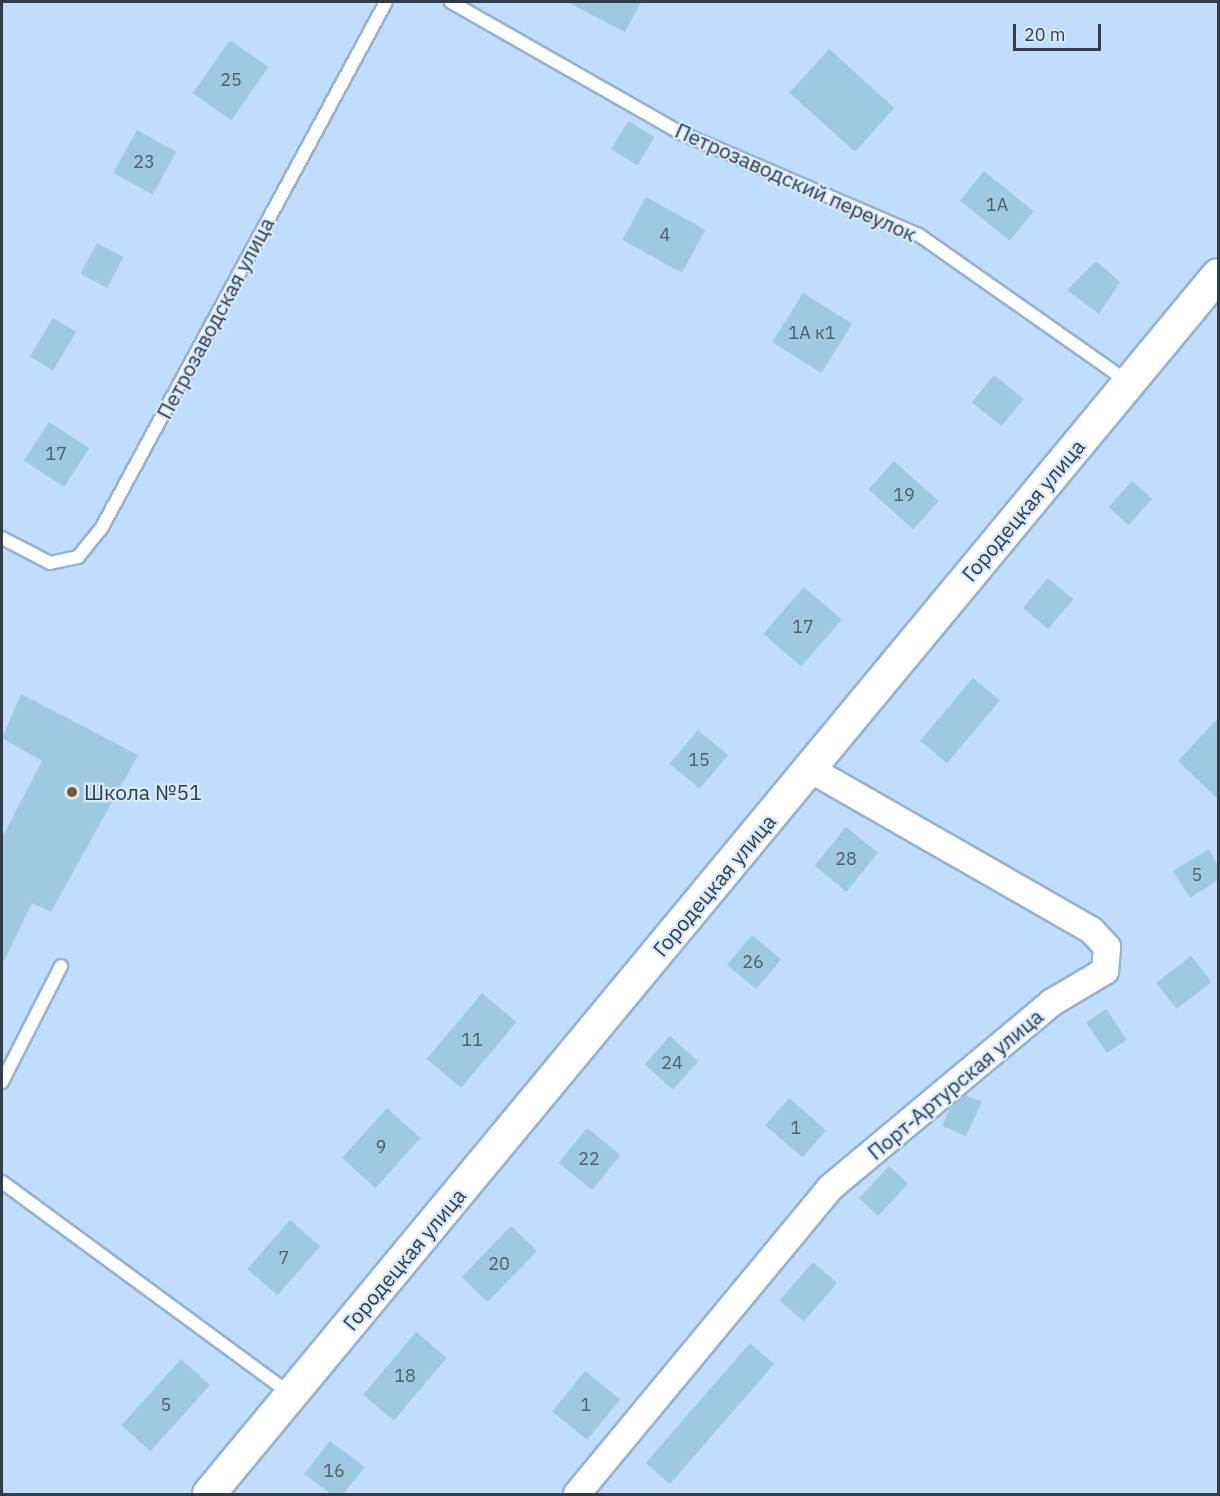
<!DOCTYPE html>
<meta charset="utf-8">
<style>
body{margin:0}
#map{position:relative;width:1220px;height:1496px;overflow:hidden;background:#c0ddfd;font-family:"IBM Plex Sans",sans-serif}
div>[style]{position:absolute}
.building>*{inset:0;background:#9fc9e0;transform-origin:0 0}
.roads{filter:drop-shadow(2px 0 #97b3d2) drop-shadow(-2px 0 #97b3d2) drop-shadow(0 2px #97b3d2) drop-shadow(0 -2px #97b3d2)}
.service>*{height:12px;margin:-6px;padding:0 6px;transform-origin:6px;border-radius:6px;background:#fff}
.minor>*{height:26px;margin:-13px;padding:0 13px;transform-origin:13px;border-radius:13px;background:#fff}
.tertiary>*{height:32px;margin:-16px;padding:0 16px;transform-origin:16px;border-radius:16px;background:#fff}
.dots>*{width:16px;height:16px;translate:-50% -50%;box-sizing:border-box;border:3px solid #d7e9fc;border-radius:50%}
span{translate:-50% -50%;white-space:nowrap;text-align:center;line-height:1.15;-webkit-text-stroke:4.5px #d7e9fc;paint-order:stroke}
.number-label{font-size:18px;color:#4d6070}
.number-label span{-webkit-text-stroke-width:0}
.street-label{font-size:21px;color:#323d4a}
.poi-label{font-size:21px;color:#323d4a}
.left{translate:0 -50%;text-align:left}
.frame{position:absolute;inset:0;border:3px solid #323d4a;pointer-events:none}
.scale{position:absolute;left:1013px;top:24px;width:88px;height:27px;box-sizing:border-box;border:3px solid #323d4a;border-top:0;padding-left:8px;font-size:18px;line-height:21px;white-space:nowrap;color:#323d4a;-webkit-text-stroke:4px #d7e9fc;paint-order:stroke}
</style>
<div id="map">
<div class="building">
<div style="clip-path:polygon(567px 2px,641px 2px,625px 32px)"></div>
<div style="left:230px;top:40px;width:47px;height:65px;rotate:35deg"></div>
<div style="left:829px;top:49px;width:88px;height:59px;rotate:42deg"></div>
<div style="left:628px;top:121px;width:31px;height:33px;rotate:31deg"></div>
<div style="left:137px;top:130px;width:45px;height:49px;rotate:29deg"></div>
<div style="left:984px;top:171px;width:64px;height:38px;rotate:39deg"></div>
<div style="left:646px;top:197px;width:68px;height:49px;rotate:29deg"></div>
<div style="left:97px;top:243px;width:30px;height:35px;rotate:28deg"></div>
<div style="clip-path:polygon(1096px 261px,1120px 282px,1099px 314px,1067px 290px)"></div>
<div style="left:803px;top:293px;width:58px;height:58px;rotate:32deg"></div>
<div style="left:53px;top:318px;width:27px;height:45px;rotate:31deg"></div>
<div style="left:994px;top:375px;width:38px;height:35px;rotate:39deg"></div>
<div style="left:49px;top:422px;width:48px;height:46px;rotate:33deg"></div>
<div style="left:894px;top:461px;width:60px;height:38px;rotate:42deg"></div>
<div style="left:1132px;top:481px;width:27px;height:35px;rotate:42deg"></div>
<div style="left:1048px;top:578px;width:33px;height:39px;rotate:40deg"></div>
<div style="left:804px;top:587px;width:50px;height:62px;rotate:41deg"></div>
<div style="left:973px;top:678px;width:35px;height:82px;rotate:40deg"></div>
<div style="clip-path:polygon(21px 694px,138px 755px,51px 912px,32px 903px,2px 965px,2px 838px,42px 761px,2px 738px)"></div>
<div style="clip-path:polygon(1218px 718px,1218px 799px,1178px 761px)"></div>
<div style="left:698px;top:730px;width:39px;height:44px;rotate:40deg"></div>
<div style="left:846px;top:827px;width:41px;height:50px;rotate:39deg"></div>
<div style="clip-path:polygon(1209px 849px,1218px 866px,1218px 880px,1190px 898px,1173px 871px)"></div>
<div style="left:752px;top:935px;width:38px;height:39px;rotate:40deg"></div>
<div style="left:1191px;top:956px;width:33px;height:44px;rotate:52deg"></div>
<div style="left:482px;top:993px;width:45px;height:86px;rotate:40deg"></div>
<div style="left:1106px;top:1009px;width:37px;height:24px;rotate:56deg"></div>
<div style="left:670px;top:1036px;width:38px;height:38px;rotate:42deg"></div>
<div style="clip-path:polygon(965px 1095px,982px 1102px,966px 1136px,942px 1126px,951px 1106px)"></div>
<div style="left:789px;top:1098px;width:49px;height:36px;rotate:41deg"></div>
<div style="left:387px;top:1108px;width:45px;height:67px;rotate:42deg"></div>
<div style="left:587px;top:1128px;width:43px;height:45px;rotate:39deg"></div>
<div style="left:889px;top:1166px;width:26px;height:44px;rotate:43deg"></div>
<div style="left:290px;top:1220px;width:40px;height:65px;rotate:41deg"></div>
<div style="left:511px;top:1226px;width:36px;height:71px;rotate:44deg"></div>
<div style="left:813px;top:1262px;width:32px;height:51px;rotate:41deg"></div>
<div style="left:416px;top:1332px;width:40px;height:82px;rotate:40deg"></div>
<div style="left:750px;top:1343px;width:32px;height:159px;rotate:41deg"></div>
<div style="left:181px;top:1359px;width:39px;height:89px;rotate:42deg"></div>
<div style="left:585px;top:1371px;width:45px;height:52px;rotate:39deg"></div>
<div style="clip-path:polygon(330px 1441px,365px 1467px,343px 1494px,331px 1494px,304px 1474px)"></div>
</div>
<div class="roads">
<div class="service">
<div style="left:451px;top:2px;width:265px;rotate:29.7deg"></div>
<div style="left:681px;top:133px;width:259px;rotate:23.2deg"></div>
<div style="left:919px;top:235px;width:256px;rotate:35.1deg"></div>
<div style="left:2px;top:538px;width:54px;rotate:27.5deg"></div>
<div style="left:50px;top:563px;width:29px;rotate:-12deg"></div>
<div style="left:78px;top:557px;width:36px;rotate:-51deg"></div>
<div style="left:101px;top:529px;width:599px;rotate:-61.6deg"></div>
<div style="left:2px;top:1082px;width:130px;rotate:-63deg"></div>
<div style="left:2px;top:1182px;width:358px;rotate:36.3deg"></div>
</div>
<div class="minor">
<div style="left:577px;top:1494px;width:397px;rotate:-50.4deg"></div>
<div style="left:830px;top:1188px;width:288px;rotate:-39.9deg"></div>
<div style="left:1051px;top:1003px;width:63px;rotate:-30.7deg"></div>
<div style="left:1105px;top:971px;width:24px;rotate:-85deg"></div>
<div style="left:1107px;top:947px;width:23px;rotate:-133deg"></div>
<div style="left:1091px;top:930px;width:324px;rotate:-150.2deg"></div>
</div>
<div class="tertiary">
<div style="left:209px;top:1494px;width:1582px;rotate:-50.38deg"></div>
</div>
</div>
<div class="dots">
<div style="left:72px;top:792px;background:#78582e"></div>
</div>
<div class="number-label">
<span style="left:231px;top:80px">25</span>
<span style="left:144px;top:162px">23</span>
<span style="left:997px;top:205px">1А</span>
<span style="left:665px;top:235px">4</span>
<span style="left:812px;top:333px">1А к1</span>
<span style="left:56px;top:454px">17</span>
<span style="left:904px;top:495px">19</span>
<span style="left:803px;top:627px">17</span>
<span style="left:699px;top:760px">15</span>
<span style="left:846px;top:859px">28</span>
<span style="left:1197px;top:875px">5</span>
<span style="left:753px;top:962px">26</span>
<span style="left:472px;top:1040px">11</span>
<span style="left:672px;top:1063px">24</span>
<span style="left:796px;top:1128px">1</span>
<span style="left:381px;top:1147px">9</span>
<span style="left:589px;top:1159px">22</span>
<span style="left:284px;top:1258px">7</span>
<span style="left:499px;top:1264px">20</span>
<span style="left:405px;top:1376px">18</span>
<span style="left:166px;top:1405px">5</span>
<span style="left:586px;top:1405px">1</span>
<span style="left:334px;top:1471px">16</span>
</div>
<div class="street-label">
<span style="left:796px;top:182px;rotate:24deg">Петрозаводский переулок</span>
<span style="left:215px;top:318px;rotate:-62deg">Петрозаводская улица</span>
<span style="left:1023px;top:510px;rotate:-50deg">Городецкая улица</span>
<span style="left:714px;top:885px;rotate:-50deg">Городецкая улица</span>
<span style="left:955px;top:1084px;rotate:-40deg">Порт-Артурская улица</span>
<span style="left:404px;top:1259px;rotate:-50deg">Городецкая улица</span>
</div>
<div class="poi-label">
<span class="left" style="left:84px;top:792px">Школа №51</span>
</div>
<div class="frame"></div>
<div class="scale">20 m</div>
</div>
